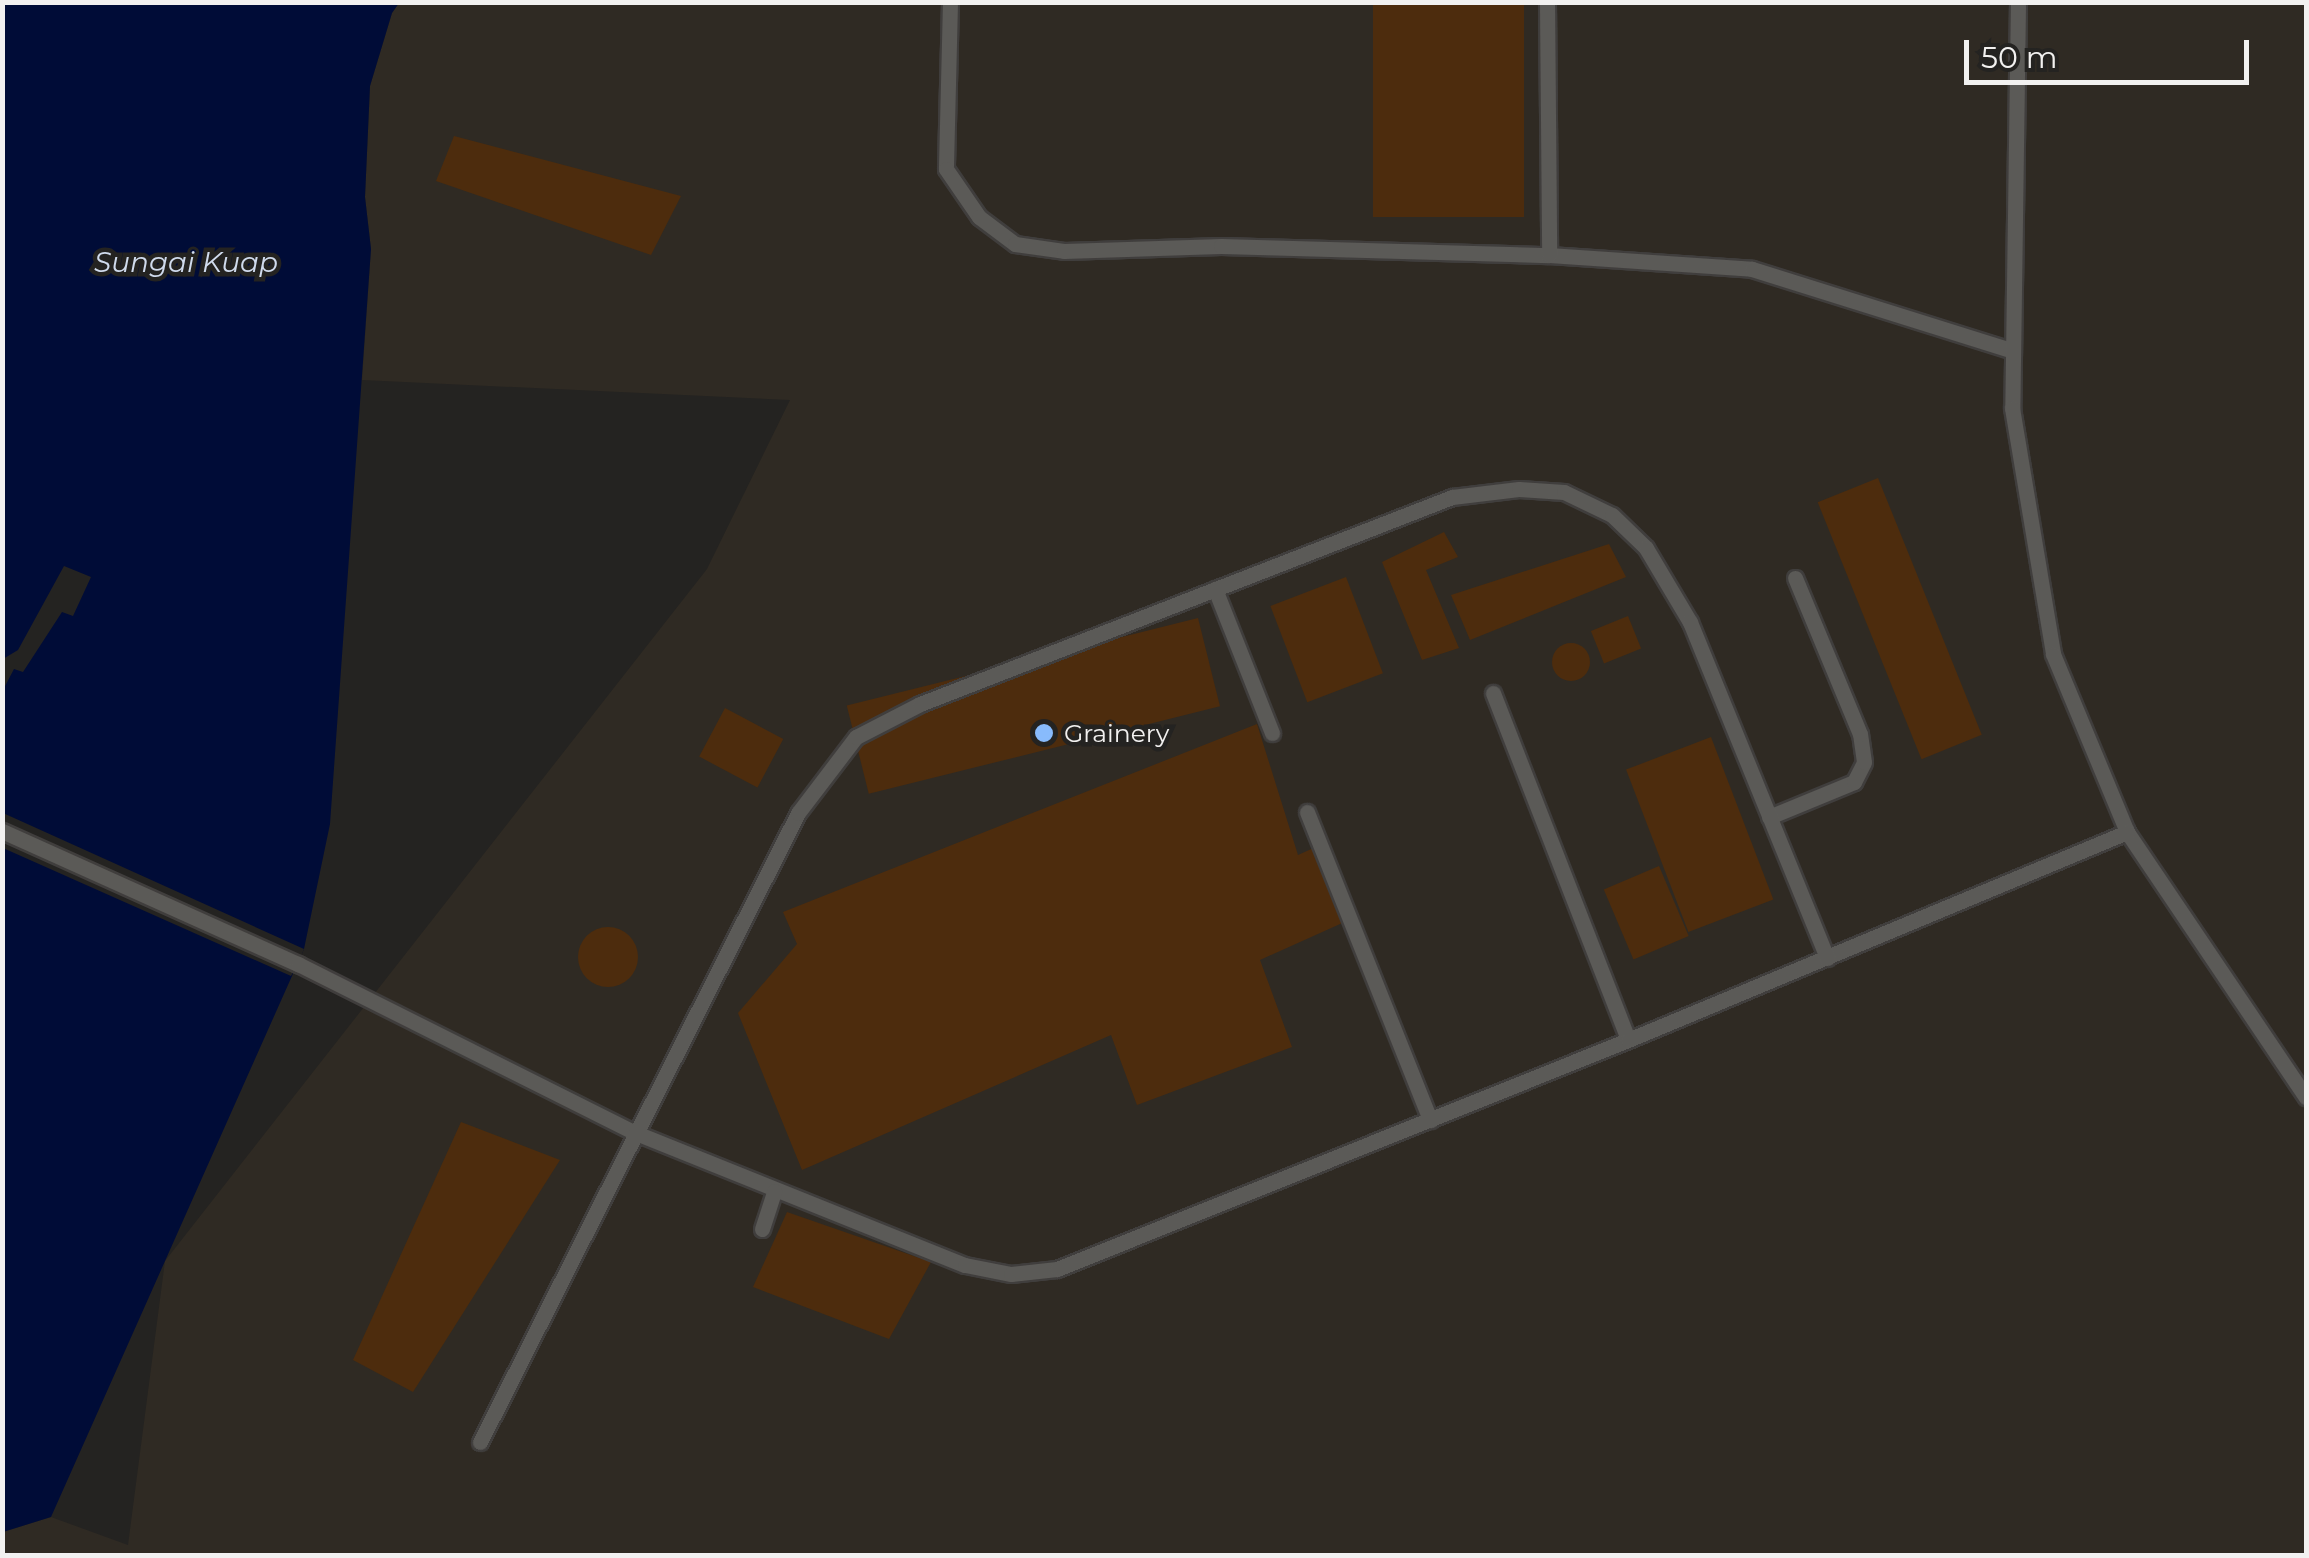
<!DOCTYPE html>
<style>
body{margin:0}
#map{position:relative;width:2309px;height:1558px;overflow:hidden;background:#242321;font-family:Montserrat,sans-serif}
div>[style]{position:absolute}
.built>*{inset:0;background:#2f2a23}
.water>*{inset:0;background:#000c37}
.pier>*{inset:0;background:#242321}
.building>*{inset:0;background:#4d2c0d;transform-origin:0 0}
.round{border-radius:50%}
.roads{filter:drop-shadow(2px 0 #403e3d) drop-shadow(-2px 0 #403e3d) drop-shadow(0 2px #403e3d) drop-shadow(0 -2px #403e3d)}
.lane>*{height:15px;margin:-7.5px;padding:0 7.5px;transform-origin:7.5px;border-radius:7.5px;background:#5b5a57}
.dots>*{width:28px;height:28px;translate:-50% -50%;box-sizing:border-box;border:5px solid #242321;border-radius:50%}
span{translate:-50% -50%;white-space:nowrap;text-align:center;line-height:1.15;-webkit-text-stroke:9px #242321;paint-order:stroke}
.poi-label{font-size:25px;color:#f2f1f0}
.left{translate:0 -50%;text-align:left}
.water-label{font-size:28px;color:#d0dbed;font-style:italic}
.frame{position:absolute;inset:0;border:5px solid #f2f1f0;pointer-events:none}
.scale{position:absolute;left:1964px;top:40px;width:285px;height:45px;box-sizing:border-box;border:5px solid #f2f1f0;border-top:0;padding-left:12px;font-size:30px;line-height:35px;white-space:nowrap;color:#f2f1f0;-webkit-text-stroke:8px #242321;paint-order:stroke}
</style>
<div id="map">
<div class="built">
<div style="clip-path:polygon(399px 3px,2306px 3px,2306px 1555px,3px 1556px,3px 1532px,51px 1517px,128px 1545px,165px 1261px,707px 569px,790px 400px,362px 380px,371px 249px,365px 197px,370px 86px,392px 13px)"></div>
</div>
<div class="water">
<div style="clip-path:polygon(3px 3px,399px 3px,392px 13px,370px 86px,365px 197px,371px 249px,330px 824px,304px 949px,51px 1517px,3px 1532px)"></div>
</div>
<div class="pier">
<div style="clip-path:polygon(64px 566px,91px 577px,73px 616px,62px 612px,23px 672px,14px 669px,3px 690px,3px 659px,18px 650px)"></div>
<div style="clip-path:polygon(3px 813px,304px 949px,298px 964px,291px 976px,3px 848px)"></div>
</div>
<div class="building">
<div style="left:1373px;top:2px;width:151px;height:215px"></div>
<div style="clip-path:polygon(454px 136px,681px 196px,651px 255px,436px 181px)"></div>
<div style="left:1878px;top:478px;width:277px;height:65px;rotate:68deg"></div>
<div style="clip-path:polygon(1444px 532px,1458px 557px,1426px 570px,1459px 648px,1422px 660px,1382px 562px)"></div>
<div style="clip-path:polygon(1609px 544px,1626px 577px,1470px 640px,1451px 595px)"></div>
<div style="left:1346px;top:577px;width:103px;height:81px;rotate:69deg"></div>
<div style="left:1628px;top:616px;width:35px;height:40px;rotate:68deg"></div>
<div style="left:1198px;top:618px;width:91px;height:362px;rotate:76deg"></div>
<div class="round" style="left:1552px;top:643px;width:38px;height:38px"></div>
<div style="left:725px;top:708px;width:66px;height:55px;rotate:28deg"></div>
<div style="clip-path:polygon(1257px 724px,1298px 855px,1318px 846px,1349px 920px,1260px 960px,1292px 1047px,1137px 1105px,1111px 1035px,802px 1170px,738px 1013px,797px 944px,783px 912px)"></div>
<div style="left:1711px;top:737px;width:174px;height:91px;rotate:69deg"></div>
<div style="left:1659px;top:866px;width:76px;height:60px;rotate:67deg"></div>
<div class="round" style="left:578px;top:927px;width:60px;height:60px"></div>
<div style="clip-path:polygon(461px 1122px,560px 1160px,413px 1392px,353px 1360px)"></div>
<div style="clip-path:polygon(787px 1212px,931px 1262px,889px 1339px,753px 1287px)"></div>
</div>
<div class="roads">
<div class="lane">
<div style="left:950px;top:2px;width:167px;rotate:91.4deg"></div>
<div style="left:946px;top:169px;width:58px;rotate:55.5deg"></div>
<div style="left:979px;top:217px;width:45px;rotate:36.9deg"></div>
<div style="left:1015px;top:244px;width:49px;rotate:8.1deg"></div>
<div style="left:1064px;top:251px;width:157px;rotate:-1.8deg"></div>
<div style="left:1221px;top:246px;width:328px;rotate:1.6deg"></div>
<div style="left:1549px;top:255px;width:203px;rotate:3.9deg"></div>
<div style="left:1752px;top:269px;width:270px;rotate:17.4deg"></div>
<div style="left:1547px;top:2px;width:253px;rotate:89.5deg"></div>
<div style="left:2018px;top:2px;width:406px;rotate:90.8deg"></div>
<div style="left:2012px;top:408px;width:249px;rotate:80.5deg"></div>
<div style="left:2053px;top:654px;width:193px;rotate:67.4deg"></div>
<div style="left:2127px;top:832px;width:320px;rotate:56deg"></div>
<div style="left:1215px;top:589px;width:155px;rotate:68.4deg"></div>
<div style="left:1493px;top:693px;width:372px;rotate:68.7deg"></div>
<div style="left:1307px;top:812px;width:332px;rotate:68.2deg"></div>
<div style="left:1769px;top:817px;width:92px;rotate:-22.4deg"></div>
<div style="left:1854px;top:782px;width:22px;rotate:-63deg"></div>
<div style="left:1864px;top:762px;width:28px;rotate:-98deg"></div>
<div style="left:1860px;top:734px;width:169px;rotate:-112.6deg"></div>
<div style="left:2px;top:831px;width:325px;rotate:24.2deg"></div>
<div style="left:298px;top:964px;width:378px;rotate:26.6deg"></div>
<div style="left:636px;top:1133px;width:354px;rotate:21.9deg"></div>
<div style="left:965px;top:1265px;width:47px;rotate:11.1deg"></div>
<div style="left:1011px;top:1274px;width:46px;rotate:-6.2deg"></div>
<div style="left:1057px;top:1269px;width:615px;rotate:-21.85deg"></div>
<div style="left:1628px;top:1040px;width:541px;rotate:-22.63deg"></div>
<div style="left:762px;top:1229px;width:40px;rotate:-72deg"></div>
<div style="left:480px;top:1442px;width:705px;rotate:-63.18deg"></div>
<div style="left:798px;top:813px;width:96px;rotate:-52.7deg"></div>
<div style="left:856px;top:737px;width:72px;rotate:-27.3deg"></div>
<div style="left:920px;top:704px;width:571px;rotate:-21.26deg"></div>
<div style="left:1452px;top:497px;width:67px;rotate:-6.8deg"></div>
<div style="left:1519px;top:489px;width:45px;rotate:3.8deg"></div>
<div style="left:1564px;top:492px;width:53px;rotate:25.6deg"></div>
<div style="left:1612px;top:515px;width:47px;rotate:44.1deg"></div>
<div style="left:1646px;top:548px;width:86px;rotate:59.3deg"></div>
<div style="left:1690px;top:622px;width:363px;rotate:67.8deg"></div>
</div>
</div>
<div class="dots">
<div style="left:1044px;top:733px;background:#88bbfc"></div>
</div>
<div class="poi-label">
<span class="left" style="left:1064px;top:733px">Grainery</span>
</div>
<div class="water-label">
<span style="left:186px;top:262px">Sungai Kuap</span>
</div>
<div class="frame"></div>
<div class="scale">50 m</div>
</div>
